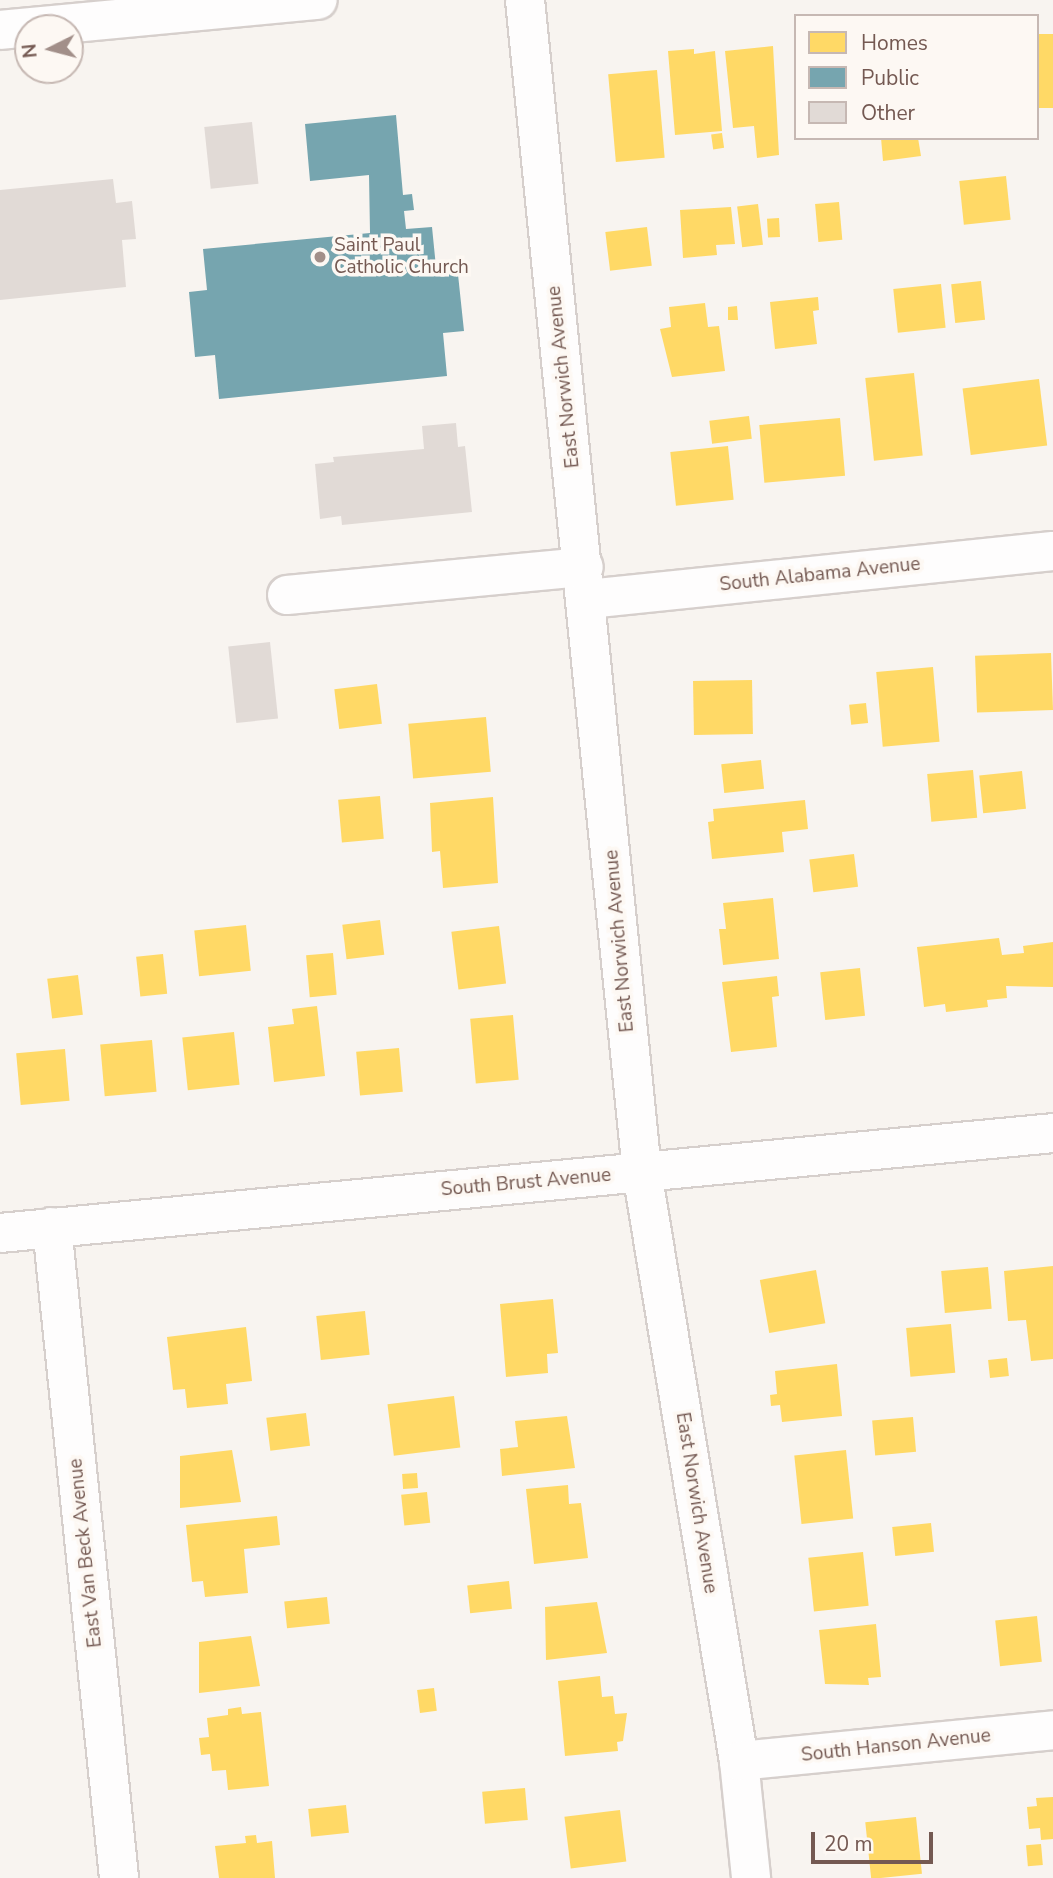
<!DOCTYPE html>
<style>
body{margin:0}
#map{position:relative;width:1053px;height:1878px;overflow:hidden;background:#f8f4f0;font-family:"Nunito Sans",sans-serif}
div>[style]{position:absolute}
.homes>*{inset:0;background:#ffd966;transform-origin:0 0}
.public>*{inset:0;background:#76a5af}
.building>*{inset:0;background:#e1dad6;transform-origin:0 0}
.roads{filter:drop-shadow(2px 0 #d6cfcc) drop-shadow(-2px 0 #d6cfcc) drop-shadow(0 2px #d6cfcc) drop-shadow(0 -2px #d6cfcc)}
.minor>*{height:38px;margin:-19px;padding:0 19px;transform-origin:19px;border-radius:19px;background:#fefdfd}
.dots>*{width:19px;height:19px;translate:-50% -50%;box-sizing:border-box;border:4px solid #fdf8f3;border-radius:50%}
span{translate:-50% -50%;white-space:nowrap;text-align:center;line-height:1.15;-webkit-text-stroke:7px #fdf8f3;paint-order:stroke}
.poi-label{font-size:19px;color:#745952}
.left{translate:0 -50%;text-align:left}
.street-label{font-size:19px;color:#745952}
.legend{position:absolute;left:794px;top:14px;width:245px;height:126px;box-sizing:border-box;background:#fdf8f3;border:2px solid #c6b8b3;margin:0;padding:9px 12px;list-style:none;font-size:21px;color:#745952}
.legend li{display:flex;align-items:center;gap:14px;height:35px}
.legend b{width:35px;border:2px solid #c6b8b3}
.north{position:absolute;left:14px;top:14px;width:70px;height:70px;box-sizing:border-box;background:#fdf8f3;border:2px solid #c6b8b3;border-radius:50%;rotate:264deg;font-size:19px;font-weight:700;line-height:28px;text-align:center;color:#745952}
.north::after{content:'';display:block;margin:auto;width:24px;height:32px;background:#a28f89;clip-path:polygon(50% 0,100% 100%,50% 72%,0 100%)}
.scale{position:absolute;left:811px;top:1832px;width:122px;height:32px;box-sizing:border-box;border:4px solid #745952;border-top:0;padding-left:9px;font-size:21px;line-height:24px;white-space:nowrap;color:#745952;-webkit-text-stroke:5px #fdf8f3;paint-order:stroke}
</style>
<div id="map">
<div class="homes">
<div style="left:1053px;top:34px;width:74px;height:16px;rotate:90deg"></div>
<div style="clip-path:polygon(773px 46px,779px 155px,757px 158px,754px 126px,733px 128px,725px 51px)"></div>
<div style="clip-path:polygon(694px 49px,694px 54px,715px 51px,722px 131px,675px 135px,668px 51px)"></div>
<div style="left:657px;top:70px;width:88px;height:49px;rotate:85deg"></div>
<div style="left:722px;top:133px;width:15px;height:11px;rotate:82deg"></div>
<div style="clip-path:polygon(881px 138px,918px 138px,921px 156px,883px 161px)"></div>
<div style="left:1006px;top:176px;width:44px;height:47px;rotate:84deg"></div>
<div style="left:839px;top:202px;width:38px;height:24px;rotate:85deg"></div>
<div style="left:758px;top:204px;width:41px;height:21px;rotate:83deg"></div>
<div style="clip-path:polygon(731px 207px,735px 244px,716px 245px,717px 255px,683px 258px,680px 210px)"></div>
<div style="left:779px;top:218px;width:19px;height:12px;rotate:87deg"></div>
<div style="left:647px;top:227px;width:39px;height:42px;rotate:83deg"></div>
<div style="left:981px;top:281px;width:39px;height:30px;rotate:84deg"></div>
<div style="left:941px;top:284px;width:44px;height:48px;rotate:84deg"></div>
<div style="clip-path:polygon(818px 297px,819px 310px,813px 311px,817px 344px,775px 349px,770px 302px)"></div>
<div style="clip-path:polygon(705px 303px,708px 327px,719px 326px,725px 371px,672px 377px,660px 329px,671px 327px,669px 307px)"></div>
<div style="clip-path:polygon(737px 306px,738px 320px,728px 320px,728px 307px)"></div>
<div style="left:914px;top:373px;width:83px;height:49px;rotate:84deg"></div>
<div style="left:1039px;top:379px;width:67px;height:77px;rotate:83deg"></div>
<div style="left:749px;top:416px;width:23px;height:40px;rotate:83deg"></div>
<div style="left:840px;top:418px;width:58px;height:81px;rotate:85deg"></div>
<div style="left:728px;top:446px;width:54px;height:58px;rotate:84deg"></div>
<div style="left:1051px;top:653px;width:57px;height:76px;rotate:88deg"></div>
<div style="left:933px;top:667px;width:75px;height:57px;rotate:85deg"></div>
<div style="left:752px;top:680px;width:54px;height:59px;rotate:89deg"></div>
<div style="left:377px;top:684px;width:40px;height:43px;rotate:83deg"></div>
<div style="left:866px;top:703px;width:20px;height:17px;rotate:84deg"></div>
<div style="left:486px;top:717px;width:55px;height:78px;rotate:85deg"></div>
<div style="left:761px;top:760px;width:29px;height:40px;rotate:84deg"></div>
<div style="left:973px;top:770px;width:48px;height:46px;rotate:85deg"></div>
<div style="left:1022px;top:771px;width:38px;height:43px;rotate:84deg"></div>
<div style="left:380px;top:796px;width:43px;height:42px;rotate:85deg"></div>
<div style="clip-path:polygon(493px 797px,498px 883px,443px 888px,440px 851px,432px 852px,430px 803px)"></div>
<div style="clip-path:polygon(805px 800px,808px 829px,782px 832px,784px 852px,712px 859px,708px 822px,714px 821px,713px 809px)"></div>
<div style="left:854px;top:854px;width:33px;height:45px;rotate:83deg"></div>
<div style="clip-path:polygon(773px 898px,779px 959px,723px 965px,719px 929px,726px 929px,723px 903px)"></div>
<div style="left:380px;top:920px;width:35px;height:38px;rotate:83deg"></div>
<div style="left:246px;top:925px;width:46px;height:52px;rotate:84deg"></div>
<div style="left:499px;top:926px;width:58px;height:48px;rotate:83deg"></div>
<div style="clip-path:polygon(999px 938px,1002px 955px,1024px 953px,1023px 946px,1053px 942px,1053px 987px,1006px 986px,1007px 998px,987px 1000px,988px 1007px,946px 1012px,945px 1004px,924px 1007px,917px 947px)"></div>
<div style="left:333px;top:953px;width:42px;height:27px;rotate:85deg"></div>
<div style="left:163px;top:954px;width:40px;height:27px;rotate:84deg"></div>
<div style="left:860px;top:968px;width:48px;height:40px;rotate:84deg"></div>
<div style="left:78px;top:975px;width:40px;height:31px;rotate:83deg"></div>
<div style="clip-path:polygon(777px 976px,779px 996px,772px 997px,777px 1047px,731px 1052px,722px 982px)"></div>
<div style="clip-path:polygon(317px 1006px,325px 1076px,274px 1082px,268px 1027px,294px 1024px,292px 1009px)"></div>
<div style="left:513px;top:1015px;width:65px;height:43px;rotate:85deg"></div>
<div style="left:234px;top:1032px;width:53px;height:52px;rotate:84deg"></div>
<div style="left:152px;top:1040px;width:52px;height:52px;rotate:85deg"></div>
<div style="left:399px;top:1048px;width:44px;height:43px;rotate:85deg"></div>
<div style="left:65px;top:1049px;width:52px;height:49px;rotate:85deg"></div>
<div style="clip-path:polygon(1053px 1266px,1053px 1359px,1031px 1361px,1026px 1320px,1008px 1321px,1004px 1271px)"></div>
<div style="left:988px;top:1267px;width:42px;height:47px;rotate:85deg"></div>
<div style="left:816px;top:1270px;width:54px;height:57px;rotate:80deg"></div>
<div style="clip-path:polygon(553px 1299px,558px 1353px,547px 1354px,548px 1373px,506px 1377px,500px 1304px)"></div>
<div style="left:365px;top:1311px;width:44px;height:49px;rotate:84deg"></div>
<div style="left:951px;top:1324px;width:49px;height:45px;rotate:85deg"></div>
<div style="clip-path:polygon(246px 1327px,252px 1381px,226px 1384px,228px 1404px,187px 1408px,185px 1389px,173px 1390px,167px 1337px)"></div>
<div style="left:1007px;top:1358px;width:18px;height:19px;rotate:84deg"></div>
<div style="clip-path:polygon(837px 1364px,842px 1416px,782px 1422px,780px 1405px,771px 1406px,770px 1395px,777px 1394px,775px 1371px)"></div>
<div style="left:454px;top:1396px;width:52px;height:67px;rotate:83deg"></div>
<div style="left:306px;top:1413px;width:33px;height:40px;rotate:83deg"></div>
<div style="clip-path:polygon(567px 1416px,575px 1468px,502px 1476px,500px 1449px,518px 1447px,515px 1421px)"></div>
<div style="left:913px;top:1417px;width:35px;height:41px;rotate:85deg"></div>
<div style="clip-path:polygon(232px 1450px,241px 1502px,180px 1508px,180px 1456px)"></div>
<div style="left:846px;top:1450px;width:69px;height:52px;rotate:84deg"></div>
<div style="left:417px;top:1473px;width:15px;height:15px;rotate:86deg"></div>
<div style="clip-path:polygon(568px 1485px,569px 1504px,581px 1503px,588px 1558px,534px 1564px,526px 1489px)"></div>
<div style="left:427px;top:1492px;width:31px;height:26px;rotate:84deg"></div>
<div style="clip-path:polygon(277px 1516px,280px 1545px,244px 1549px,248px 1593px,205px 1597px,203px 1581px,192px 1582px,186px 1525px)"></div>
<div style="left:931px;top:1523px;width:29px;height:39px;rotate:84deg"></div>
<div style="left:863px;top:1552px;width:54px;height:55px;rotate:84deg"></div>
<div style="left:509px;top:1581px;width:28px;height:42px;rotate:84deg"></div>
<div style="left:327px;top:1597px;width:27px;height:43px;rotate:84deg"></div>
<div style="clip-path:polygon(597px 1602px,607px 1653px,546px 1660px,545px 1607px)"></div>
<div style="left:1037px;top:1616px;width:46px;height:42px;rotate:84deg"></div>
<div style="clip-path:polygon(876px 1624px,881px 1677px,868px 1678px,869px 1685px,825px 1684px,819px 1630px)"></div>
<div style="clip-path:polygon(251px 1636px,260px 1686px,199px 1693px,199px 1642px)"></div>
<div style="clip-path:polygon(600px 1676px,602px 1697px,613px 1696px,615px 1714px,627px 1713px,623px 1741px,617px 1742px,618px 1751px,565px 1756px,558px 1681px)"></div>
<div style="left:434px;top:1688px;width:23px;height:17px;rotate:83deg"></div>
<div style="clip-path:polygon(241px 1707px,242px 1714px,261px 1712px,269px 1786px,228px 1790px,226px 1770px,212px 1771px,210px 1754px,201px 1755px,199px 1738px,209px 1737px,207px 1718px,228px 1715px,228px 1709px)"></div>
<div style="left:525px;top:1788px;width:32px;height:43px;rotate:85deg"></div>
<div style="clip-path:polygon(1053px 1797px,1053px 1839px,1041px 1840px,1040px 1828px,1029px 1829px,1027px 1807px,1037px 1806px,1036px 1798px)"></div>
<div style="left:346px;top:1805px;width:28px;height:38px;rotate:84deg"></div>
<div style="left:620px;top:1810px;width:52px;height:56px;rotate:83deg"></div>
<div style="left:916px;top:1817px;width:57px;height:51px;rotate:84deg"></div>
<div style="clip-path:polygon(256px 1835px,257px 1843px,272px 1841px,275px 1878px,219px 1878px,215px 1846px,246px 1843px,245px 1836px)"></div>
<div style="left:1041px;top:1844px;width:21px;height:15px;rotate:85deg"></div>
</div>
<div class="public">
<div style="clip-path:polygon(396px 115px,403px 195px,412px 194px,414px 210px,404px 211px,406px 229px,432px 227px,436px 267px,457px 265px,464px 331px,443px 333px,447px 376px,219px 399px,215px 355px,195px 357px,189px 292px,207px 290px,203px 249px,370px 233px,369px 175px,310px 181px,305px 124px)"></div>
</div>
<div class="building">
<div style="left:252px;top:122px;width:62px;height:48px;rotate:84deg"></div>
<div style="clip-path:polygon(113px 179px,116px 203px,132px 201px,136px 239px,122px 240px,126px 287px,0 300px,0 190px)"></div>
<div style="clip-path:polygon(456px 423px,458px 447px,465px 446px,472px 512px,342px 525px,341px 516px,320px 519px,315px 464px,334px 462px,333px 457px,424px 449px,422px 426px)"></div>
<div style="left:270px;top:642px;width:77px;height:42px;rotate:84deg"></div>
</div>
<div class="roads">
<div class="minor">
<div style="left:525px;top:0;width:1178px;rotate:84.3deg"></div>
<div style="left:642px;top:1172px;width:597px;rotate:80.65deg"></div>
<div style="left:739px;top:1761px;width:118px;rotate:84.1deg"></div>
<div style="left:0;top:30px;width:319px;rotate:-5.4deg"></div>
<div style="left:287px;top:595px;width:298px;rotate:-5.4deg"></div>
<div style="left:588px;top:599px;width:467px;rotate:-5.9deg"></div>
<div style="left:52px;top:1227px;width:654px;rotate:84.12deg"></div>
<div style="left:0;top:1233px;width:1058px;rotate:-5.42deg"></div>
<div style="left:739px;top:1761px;width:316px;rotate:-5.6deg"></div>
</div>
</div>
<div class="dots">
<div style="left:320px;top:257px;background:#a28f89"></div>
</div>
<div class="poi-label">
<span class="left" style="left:334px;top:257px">Saint Paul<br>Catholic Church</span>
</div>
<div class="street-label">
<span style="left:564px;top:377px;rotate:-96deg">East Norwich Avenue</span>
<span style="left:820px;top:575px;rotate:-6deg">South Alabama Avenue</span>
<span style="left:620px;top:941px;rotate:-95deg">East Norwich Avenue</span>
<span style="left:526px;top:1183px;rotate:-5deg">South Brust Avenue</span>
<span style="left:696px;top:1503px;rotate:81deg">East Norwich Avenue</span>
<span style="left:86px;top:1553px;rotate:-96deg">East Van Beck Avenue</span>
<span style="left:896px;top:1746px;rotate:-6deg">South Hanson Avenue</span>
</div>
<ul class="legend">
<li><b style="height:19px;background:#ffd966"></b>Homes</li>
<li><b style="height:19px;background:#76a5af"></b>Public</li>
<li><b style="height:19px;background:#e1dad6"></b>Other</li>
</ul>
<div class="north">N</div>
<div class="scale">20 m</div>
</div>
